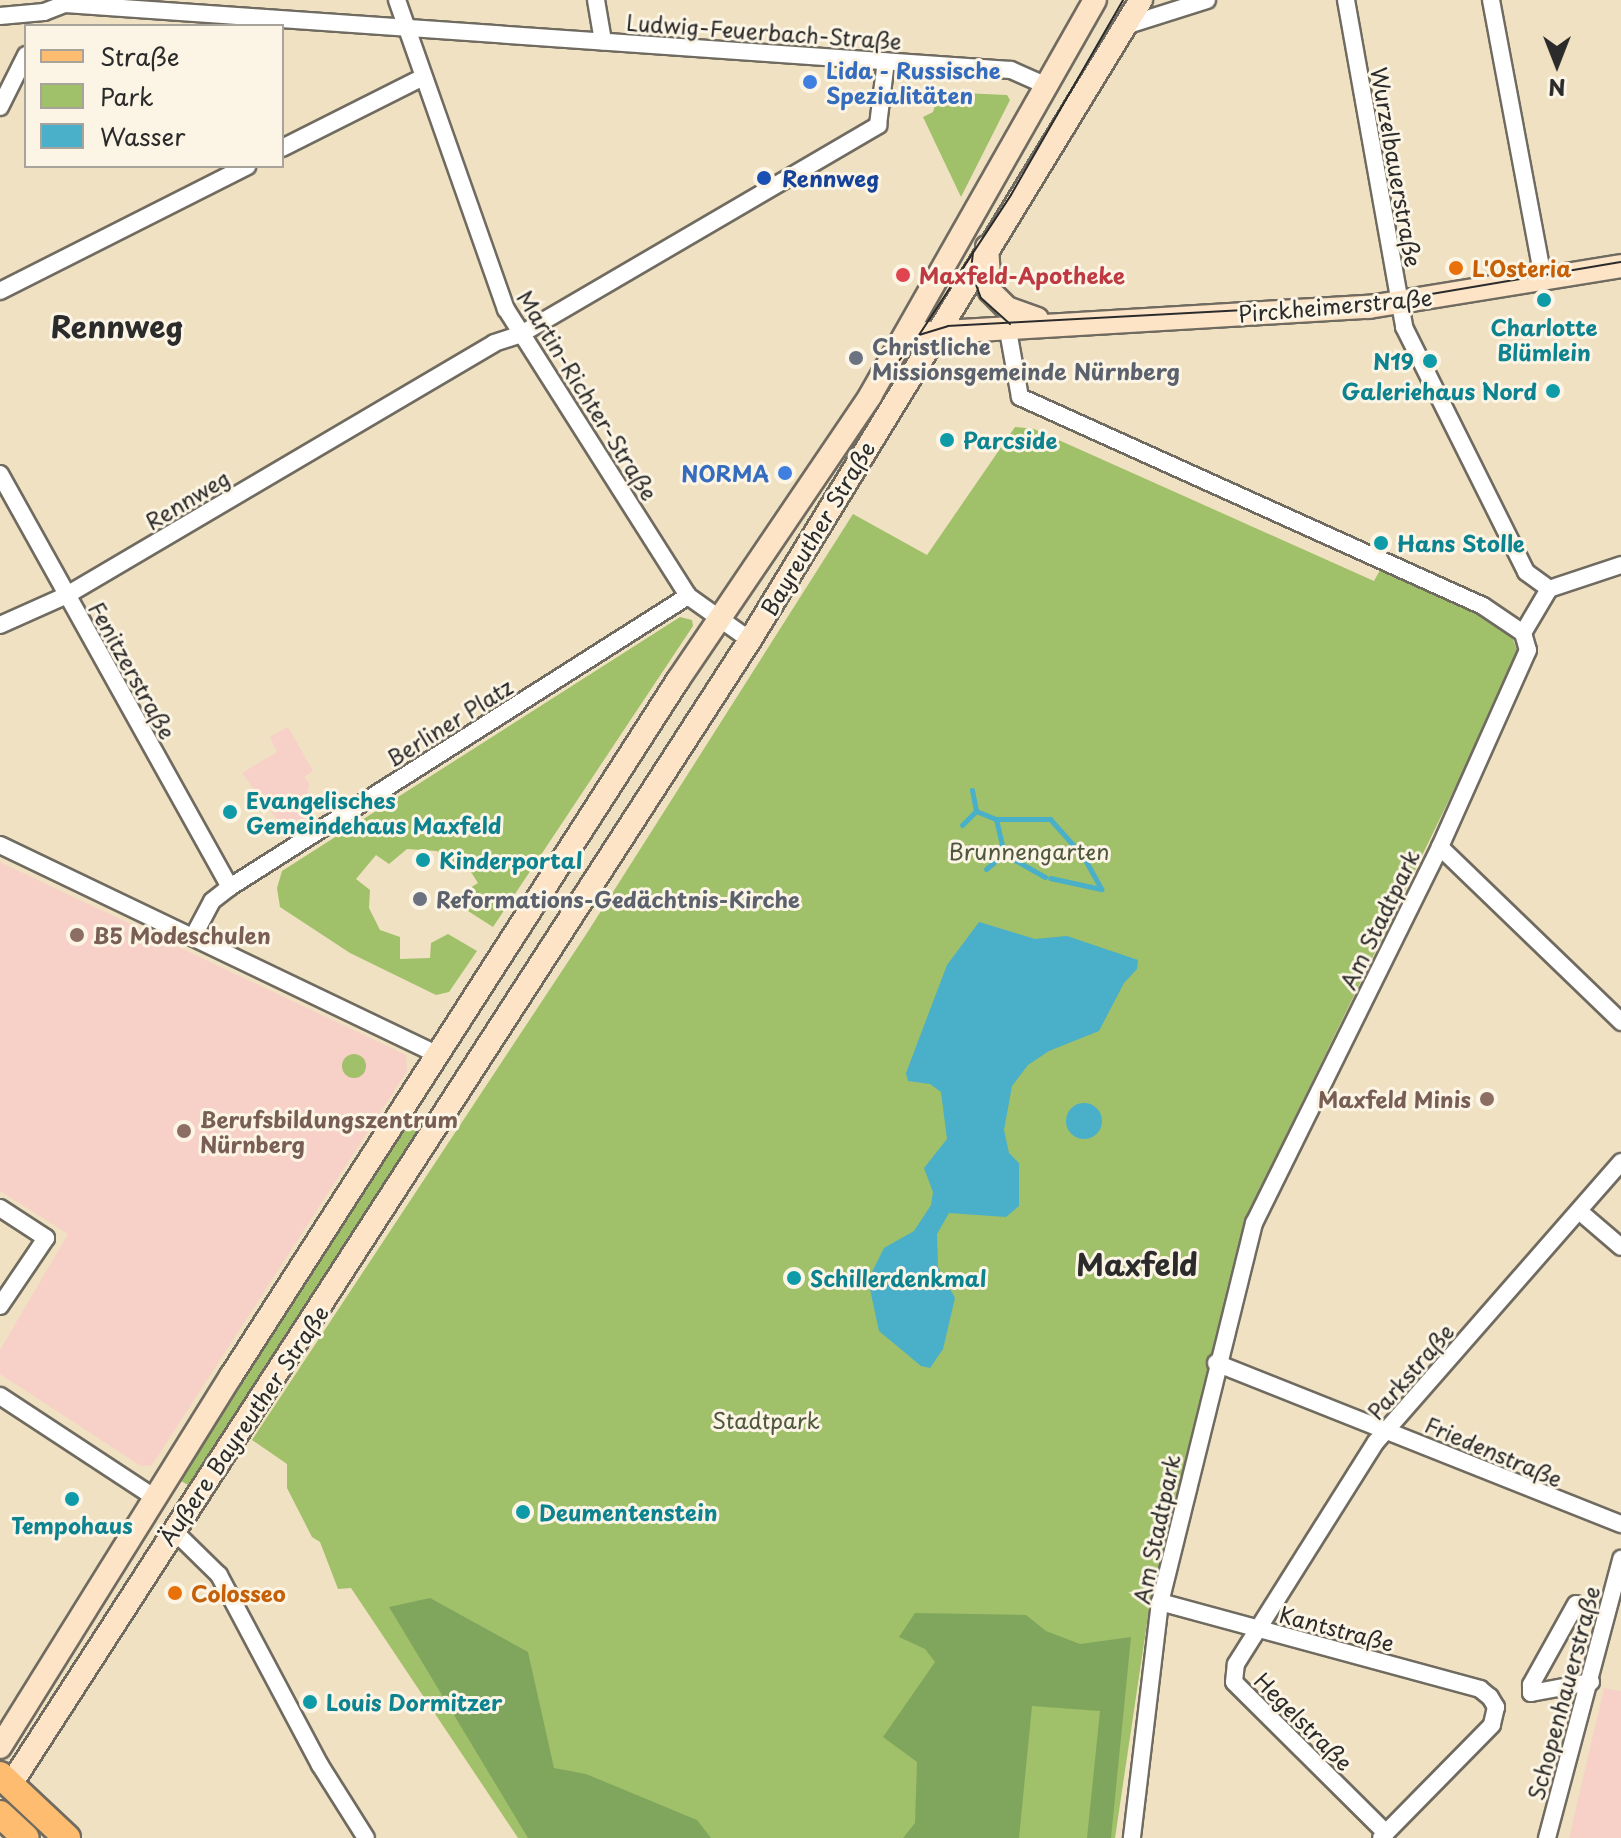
<!DOCTYPE html>
<meta charset="utf-8">
<style>
body{margin:0}
#map{position:relative;width:1621px;height:1838px;overflow:hidden;background:#f0e1c2;font-family:"Playpen Sans",sans-serif}
div>[style]{position:absolute}
.built>*{inset:0;background:#f7d1c7}
.green>*{inset:0;background:#a0c069}
.round{border-radius:50%}
.forest>*{inset:0;background:#80a65d}
.water>*{inset:0;background:#4aafc9}
.stream>*{height:5px;margin:-2.5px;padding:0 2.5px;transform-origin:2.5px;border-radius:2.5px;background:#4aafc9}
.roads{filter:drop-shadow(2px 0 #706b60) drop-shadow(-2px 0 #706b60) drop-shadow(0 2px #706b60) drop-shadow(0 -2px #706b60)}
.street>*{height:16px;margin:-8px;padding:0 8px;transform-origin:8px;border-radius:8px;background:#fff}
.secondary>*{height:22px;margin:-11px;padding:0 11px;transform-origin:11px;border-radius:11px;background:#fee4c6}
.primary>*{height:26px;margin:-13px;padding:0 13px;transform-origin:13px;border-radius:13px;background:#fdbc70}
.tram>*{height:2px;margin:-1px;padding:0 1px;transform-origin:1px;border-radius:1px;background:#2b2b2b}
.dots>*{width:22px;height:22px;translate:-50% -50%;box-sizing:border-box;border:4px solid #fcf5e5;border-radius:50%}
span{translate:-50% -50%;white-space:nowrap;text-align:center;line-height:1.15;-webkit-text-stroke:6px #fcf5e5;paint-order:stroke}
.street-label{font-size:22px;color:#2b2b2b}
.shop-label{font-size:22px;color:#366cbe;font-weight:700}
.left{translate:0 -50%;text-align:left}
.right{translate:-100% -50%;text-align:right}
.transit-label{font-size:22px;color:#164399;font-weight:700}
.food-label{font-size:22px;color:#c56008;font-weight:700}
.health-label{font-size:22px;color:#be3a42;font-weight:700}
.culture-label{font-size:22px;color:#0d838f;font-weight:700}
.worship-label{font-size:22px;color:#5b616d;font-weight:700}
.park-label{font-size:22px;color:#4e583e}
.education-label{font-size:22px;color:#785e54;font-weight:700}
.district-label{font-size:30px;color:#2b2b2b;font-weight:700}
.legend{position:absolute;left:24px;top:24px;width:260px;height:144px;box-sizing:border-box;background:#fcf5e5;border:2px solid #a8a49b;margin:0;padding:10px 14px;list-style:none;font-size:24px;color:#2b2b2b}
.legend li{display:flex;align-items:center;gap:16px;height:40px}
.legend b{width:40px;border:2px solid #a8a49b}
.north{position:absolute;left:1517px;top:24px;width:80px;height:80px;-webkit-text-stroke:6px #fcf5e5;paint-order:stroke;rotate:180deg;font-size:22px;font-weight:700;line-height:32px;text-align:center;color:#2b2b2b}
.north::after{content:'';display:block;margin:auto;width:28px;height:36px;background:#2b2b2b;clip-path:polygon(50% 0,100% 100%,50% 72%,0 100%)}
</style>
<div id="map">
<div class="built">
<div style="clip-path:polygon(288px 727px,313px 771px,304px 777px,309px 783px,303px 823px,287px 833px,242px 773px,277px 752px,270px 737px)"></div>
<div style="clip-path:polygon(0 862px,406px 1055px,407px 1071px,152px 1465px,141px 1466px,0 1374px,0 1350px,68px 1234px,0 1191px)"></div>
<div style="clip-path:polygon(1604px 1688px,1621px 1691px,1621px 1838px,1569px 1838px)"></div>
</div>
<div class="green">
<div style="clip-path:polygon(939px 92px,1007px 95px,1010px 100px,961px 197px,923px 117px,933px 112px)"></div>
<div style="clip-path:polygon(1015px 427px,1034px 429px,1374px 581px,1380px 570px,1472px 609px,1513px 639px,1519px 656px,1259px 1191px,1151px 1596px,1115px 1838px,518px 1838px,351px 1588px,338px 1589px,320px 1542px,312px 1537px,287px 1488px,287px 1464px,252px 1440px,587px 933px,853px 514px,927px 555px)"></div>
<div style="clip-path:polygon(680px 617px,692px 620px,693px 626px,493px 927px,468px 911px,465px 891px,478px 883px,462px 858px,451px 865px,437px 851px,407px 849px,389px 864px,376px 855px,356px 879px,370px 890px,369px 908px,380px 930px,400px 937px,400px 959px,430px 958px,431px 943px,448px 934px,477px 951px,449px 992px,436px 995px,350px 953px,280px 907px,277px 888px,282px 871px)"></div>
<div class="round" style="left:342px;top:1054px;width:24px;height:24px"></div>
<div style="clip-path:polygon(409px 1112px,429px 1125px,192px 1487px,179px 1480px,220px 1409px)"></div>
</div>
<div class="forest">
<div style="clip-path:polygon(430px 1598px,528px 1652px,554px 1768px,586px 1774px,697px 1820px,711px 1838px,528px 1838px,389px 1607px)"></div>
<div style="clip-path:polygon(915px 1613px,1026px 1615px,1046px 1631px,1080px 1644px,1131px 1637px,1111px 1838px,1087px 1838px,1100px 1711px,1032px 1706px,1019px 1838px,903px 1838px,915px 1823px,917px 1762px,883px 1737px,935px 1662px,925px 1649px,899px 1637px)"></div>
</div>
<div class="water">
<div style="clip-path:polygon(979px 922px,1035px 939px,1067px 936px,1138px 960px,1137px 969px,1124px 983px,1099px 1031px,1049px 1051px,1028px 1065px,1012px 1086px,1004px 1130px,1009px 1153px,1019px 1163px,1019px 1206px,1006px 1217px,949px 1213px,937px 1234px,938px 1267px,955px 1298px,943px 1349px,930px 1368px,921px 1366px,879px 1331px,868px 1280px,884px 1248px,914px 1231px,931px 1205px,933px 1192px,924px 1168px,947px 1139px,941px 1092px,930px 1084px,908px 1081px,906px 1073px,947px 965px)"></div>
<div class="round" style="left:1066px;top:1103px;width:36px;height:36px"></div>
</div>
<div class="stream">
<div style="left:972px;top:790px;width:21px;rotate:79deg"></div>
<div style="left:976px;top:811px;width:22px;rotate:22deg"></div>
<div style="left:996px;top:819px;width:54px"></div>
<div style="left:1050px;top:819px;width:50px;rotate:48.3deg"></div>
<div style="left:1083px;top:856px;width:38px;rotate:61deg"></div>
<div style="left:1101px;top:889px;width:52px;rotate:-167.8deg"></div>
<div style="left:996px;top:819px;width:36px;rotate:77deg"></div>
<div style="left:1004px;top:854px;width:47px;rotate:29.3deg"></div>
<div style="left:962px;top:825px;width:20px;rotate:-45deg"></div>
<div style="left:986px;top:869px;width:23px;rotate:-40deg"></div>
</div>
<div class="roads">
<div class="street">
<div style="left:397px;top:0;width:328px;rotate:70.6deg"></div>
<div style="left:506px;top:309px;width:340px;rotate:57.6deg"></div>
<div style="left:688px;top:596px;width:76px;rotate:35.4deg"></div>
<div style="left:596px;top:0;width:42px;rotate:80.3deg"></div>
<div style="left:1346px;top:0;width:332px;rotate:79.9deg"></div>
<div style="left:1404px;top:327px;width:274px;rotate:63.5deg"></div>
<div style="left:1526px;top:572px;width:29px;rotate:36deg"></div>
<div style="left:1491px;top:0;width:284px;rotate:79.4deg"></div>
<div style="left:0;top:16px;width:44px;rotate:-5.2deg"></div>
<div style="left:44px;top:12px;width:22px;rotate:-21deg"></div>
<div style="left:65px;top:4px;width:948px;rotate:3.99deg"></div>
<div style="left:1011px;top:70px;width:37px;rotate:24deg"></div>
<div style="left:1125px;top:26px;width:86px;rotate:-17.6deg"></div>
<div style="left:0;top:107px;width:58px;rotate:-63.4deg"></div>
<div style="left:282px;top:148px;width:156px;rotate:-26.7deg"></div>
<div style="left:0;top:291px;width:277px;rotate:-26.8deg"></div>
<div style="left:1007px;top:325px;width:73px;rotate:79.8deg"></div>
<div style="left:1020px;top:397px;width:508px;rotate:24.29deg"></div>
<div style="left:1483px;top:606px;width:48px;rotate:34deg"></div>
<div style="left:1523px;top:633px;width:18px;rotate:74deg"></div>
<div style="left:1528px;top:650px;width:216px;rotate:114.1deg"></div>
<div style="left:1440px;top:847px;width:419px;rotate:116.3deg"></div>
<div style="left:1254px;top:1223px;width:390px;rotate:103.9deg"></div>
<div style="left:1160px;top:1602px;width:238px;rotate:96.8deg"></div>
<div style="left:0;top:474px;width:473px;rotate:60.9deg"></div>
<div style="left:0;top:625px;width:73px;rotate:-24.1deg"></div>
<div style="left:67px;top:595px;width:496px;rotate:-30.5deg"></div>
<div style="left:494px;top:343px;width:28px;rotate:-18deg"></div>
<div style="left:521px;top:334px;width:414px;rotate:-30.3deg"></div>
<div style="left:878px;top:125px;width:64px;rotate:-82.9deg"></div>
<div style="left:1523px;top:633px;width:51px;rotate:-59.4deg"></div>
<div style="left:1549px;top:589px;width:76px;rotate:-18.4deg"></div>
<div style="left:0;top:845px;width:486px;rotate:25.6deg"></div>
<div style="left:1440px;top:847px;width:252px;rotate:44deg"></div>
<div style="left:194px;top:935px;width:38px;rotate:-62deg"></div>
<div style="left:212px;top:901px;width:23px;rotate:-38deg"></div>
<div style="left:230px;top:887px;width:543px;rotate:-32.43deg"></div>
<div style="left:0;top:1208px;width:55px;rotate:33.1deg"></div>
<div style="left:46px;top:1238px;width:82px;rotate:124.1deg"></div>
<div style="left:1579px;top:1211px;width:55px;rotate:40.6deg"></div>
<div style="left:1216px;top:1363px;width:436px;rotate:21.7deg"></div>
<div style="left:0;top:1396px;width:188px;rotate:33.3deg"></div>
<div style="left:173px;top:1530px;width:64px;rotate:44.4deg"></div>
<div style="left:219px;top:1575px;width:215px;rotate:62deg"></div>
<div style="left:320px;top:1765px;width:86px;rotate:57.8deg"></div>
<div style="left:1160px;top:1602px;width:332px;rotate:15.2deg"></div>
<div style="left:1480px;top:1689px;width:13px;rotate:39deg"></div>
<div style="left:1490px;top:1697px;width:12px;rotate:59deg"></div>
<div style="left:1496px;top:1707px;width:18px;rotate:103deg"></div>
<div style="left:1492px;top:1725px;width:158px;rotate:134.5deg"></div>
<div style="left:1576px;top:1604px;width:93px;rotate:119.1deg"></div>
<div style="left:1531px;top:1685px;width:8px;rotate:90deg"></div>
<div style="left:1531px;top:1693px;width:61px;rotate:-10.4deg"></div>
<div style="left:1386px;top:1833px;width:214px;rotate:-135.2deg"></div>
<div style="left:1234px;top:1682px;width:18px;rotate:-84deg"></div>
<div style="left:1236px;top:1664px;width:262px;rotate:-57.8deg"></div>
<div style="left:1376px;top:1442px;width:372px;rotate:-48.8deg"></div>
<div style="left:1547px;top:1838px;width:289px;rotate:-75.1deg"></div>
</div>
<div class="secondary">
<div style="left:987px;top:247px;width:44px;rotate:86.1deg"></div>
<div style="left:990px;top:291px;width:24px;rotate:45deg"></div>
<div style="left:1007px;top:308px;width:32px;rotate:20deg"></div>
<div style="left:926px;top:333px;width:444px;rotate:-3.4deg"></div>
<div style="left:1369px;top:307px;width:255px;rotate:-9.2deg"></div>
<div style="left:0;top:1747px;width:437px;rotate:-58.1deg"></div>
<div style="left:231px;top:1376px;width:827px;rotate:-57.29deg"></div>
<div style="left:678px;top:680px;width:343px;rotate:-55.9deg"></div>
<div style="left:870px;top:396px;width:455px;rotate:-60.4deg"></div>
<div style="left:11px;top:1784px;width:1362px;rotate:-57.14deg"></div>
<div style="left:750px;top:640px;width:750px;rotate:-58.58deg"></div>
</div>
<div class="primary">
<div style="left:0;top:1775px;width:92px;rotate:43.2deg"></div>
<div style="left:0;top:1814px;width:35px;rotate:43deg"></div>
</div>
</div>
<div class="tram">
<div style="left:973px;top:252px;width:19px;rotate:96deg"></div>
<div style="left:971px;top:271px;width:29px;rotate:70deg"></div>
<div style="left:981px;top:298px;width:39px;rotate:42deg"></div>
<div style="left:919px;top:335px;width:168px;rotate:-56.7deg"></div>
<div style="left:1011px;top:195px;width:225px;rotate:-60.1deg"></div>
<div style="left:898px;top:362px;width:34px;rotate:-52deg"></div>
<div style="left:919px;top:335px;width:30px;rotate:-17deg"></div>
<div style="left:948px;top:326px;width:431px;rotate:-3.1deg"></div>
<div style="left:1378px;top:303px;width:246px;rotate:-9.6deg"></div>
</div>
<div class="dots">
<div style="left:810px;top:82px;background:#3f7fe0"></div>
<div style="left:764px;top:178px;background:#1a4fb4"></div>
<div style="left:1456px;top:268px;background:#e8710a"></div>
<div style="left:903px;top:275px;background:#e0444e"></div>
<div style="left:1544px;top:300px;background:#0f9aa8"></div>
<div style="left:856px;top:358px;background:#6b7280"></div>
<div style="left:1430px;top:361px;background:#0f9aa8"></div>
<div style="left:1553px;top:391px;background:#0f9aa8"></div>
<div style="left:947px;top:440px;background:#0f9aa8"></div>
<div style="left:785px;top:473px;background:#3f7fe0"></div>
<div style="left:1381px;top:543px;background:#0f9aa8"></div>
<div style="left:230px;top:812px;background:#0f9aa8"></div>
<div style="left:423px;top:860px;background:#0f9aa8"></div>
<div style="left:420px;top:899px;background:#6b7280"></div>
<div style="left:77px;top:935px;background:#8d6e63"></div>
<div style="left:1487px;top:1099px;background:#8d6e63"></div>
<div style="left:184px;top:1131px;background:#8d6e63"></div>
<div style="left:794px;top:1278px;background:#0f9aa8"></div>
<div style="left:72px;top:1499px;background:#0f9aa8"></div>
<div style="left:523px;top:1512px;background:#0f9aa8"></div>
<div style="left:175px;top:1593px;background:#e8710a"></div>
<div style="left:310px;top:1702px;background:#0f9aa8"></div>
</div>
<div class="street-label">
<span style="left:764px;top:31px;rotate:4deg">Ludwig-Feuerbach-Straße</span>
<span style="left:1397px;top:167px;rotate:80deg">Wurzelbauerstraße</span>
<span style="left:1335px;top:305px;rotate:-5deg">Pirckheimerstraße</span>
<span style="left:588px;top:395px;rotate:58deg">Martin-Richter-Straße</span>
<span style="left:187px;top:499px;rotate:-31deg">Rennweg</span>
<span style="left:817px;top:528px;rotate:-59deg">Bayreuther Straße</span>
<span style="left:133px;top:670px;rotate:61deg">Fenitzerstraße</span>
<span style="left:449px;top:722px;rotate:-32deg">Berliner Platz</span>
<span style="left:1379px;top:919px;rotate:-64deg">Am Stadtpark</span>
<span style="left:1410px;top:1371px;rotate:-49deg">Parkstraße</span>
<span style="left:243px;top:1425px;rotate:-56deg">Äußere Bayreuther Straße</span>
<span style="left:1494px;top:1451px;rotate:23deg">Friedenstraße</span>
<span style="left:1156px;top:1529px;rotate:-78deg">Am Stadtpark</span>
<span style="left:1337px;top:1628px;rotate:15deg">Kantstraße</span>
<span style="left:1563px;top:1693px;rotate:-75deg">Schopenhauerstraße</span>
<span style="left:1304px;top:1721px;rotate:45deg">Hegelstraße</span>
</div>
<div class="shop-label">
<span class="left" style="left:826px;top:82px">Lida - Russische<br>Spezialitäten</span>
<span class="right" style="left:769px;top:473px">NORMA</span>
</div>
<div class="transit-label">
<span class="left" style="left:782px;top:178px">Rennweg</span>
</div>
<div class="food-label">
<span class="left" style="left:1472px;top:268px">L'Osteria</span>
<span class="left" style="left:191px;top:1593px">Colosseo</span>
</div>
<div class="health-label">
<span class="left" style="left:919px;top:275px">Maxfeld-Apotheke</span>
</div>
<div class="culture-label">
<span style="left:1544px;top:339px">Charlotte<br>Blümlein</span>
<span class="right" style="left:1414px;top:361px">N19</span>
<span class="right" style="left:1537px;top:391px">Galeriehaus Nord</span>
<span class="left" style="left:963px;top:440px">Parcside</span>
<span class="left" style="left:1397px;top:543px">Hans Stolle</span>
<span class="left" style="left:246px;top:812px">Evangelisches<br>Gemeindehaus Maxfeld</span>
<span class="left" style="left:439px;top:860px">Kinderportal</span>
<span class="left" style="left:810px;top:1278px">Schillerdenkmal</span>
<span class="left" style="left:539px;top:1512px">Deumentenstein</span>
<span style="left:72px;top:1525px">Tempohaus</span>
<span class="left" style="left:326px;top:1702px">Louis Dormitzer</span>
</div>
<div class="worship-label">
<span class="left" style="left:872px;top:358px">Christliche<br>Missionsgemeinde Nürnberg</span>
<span class="left" style="left:436px;top:899px">Reformations-Gedächtnis-Kirche</span>
</div>
<div class="park-label">
<span style="left:1029px;top:851px">Brunnengarten</span>
<span style="left:766px;top:1420px">Stadtpark</span>
</div>
<div class="education-label">
<span class="left" style="left:93px;top:935px">B5 Modeschulen</span>
<span class="right" style="left:1471px;top:1099px">Maxfeld Minis</span>
<span class="left" style="left:200px;top:1131px">Berufsbildungszentrum<br>Nürnberg</span>
</div>
<div class="district-label">
<span style="left:117px;top:326px">Rennweg</span>
<span style="left:1137px;top:1264px">Maxfeld</span>
</div>
<ul class="legend">
<li><b style="height:10px;background:#fdbc70"></b>Straße</li>
<li><b style="height:22px;background:#a0c069"></b>Park</li>
<li><b style="height:22px;background:#4aafc9"></b>Wasser</li>
</ul>
<div class="north">N</div>
</div>
